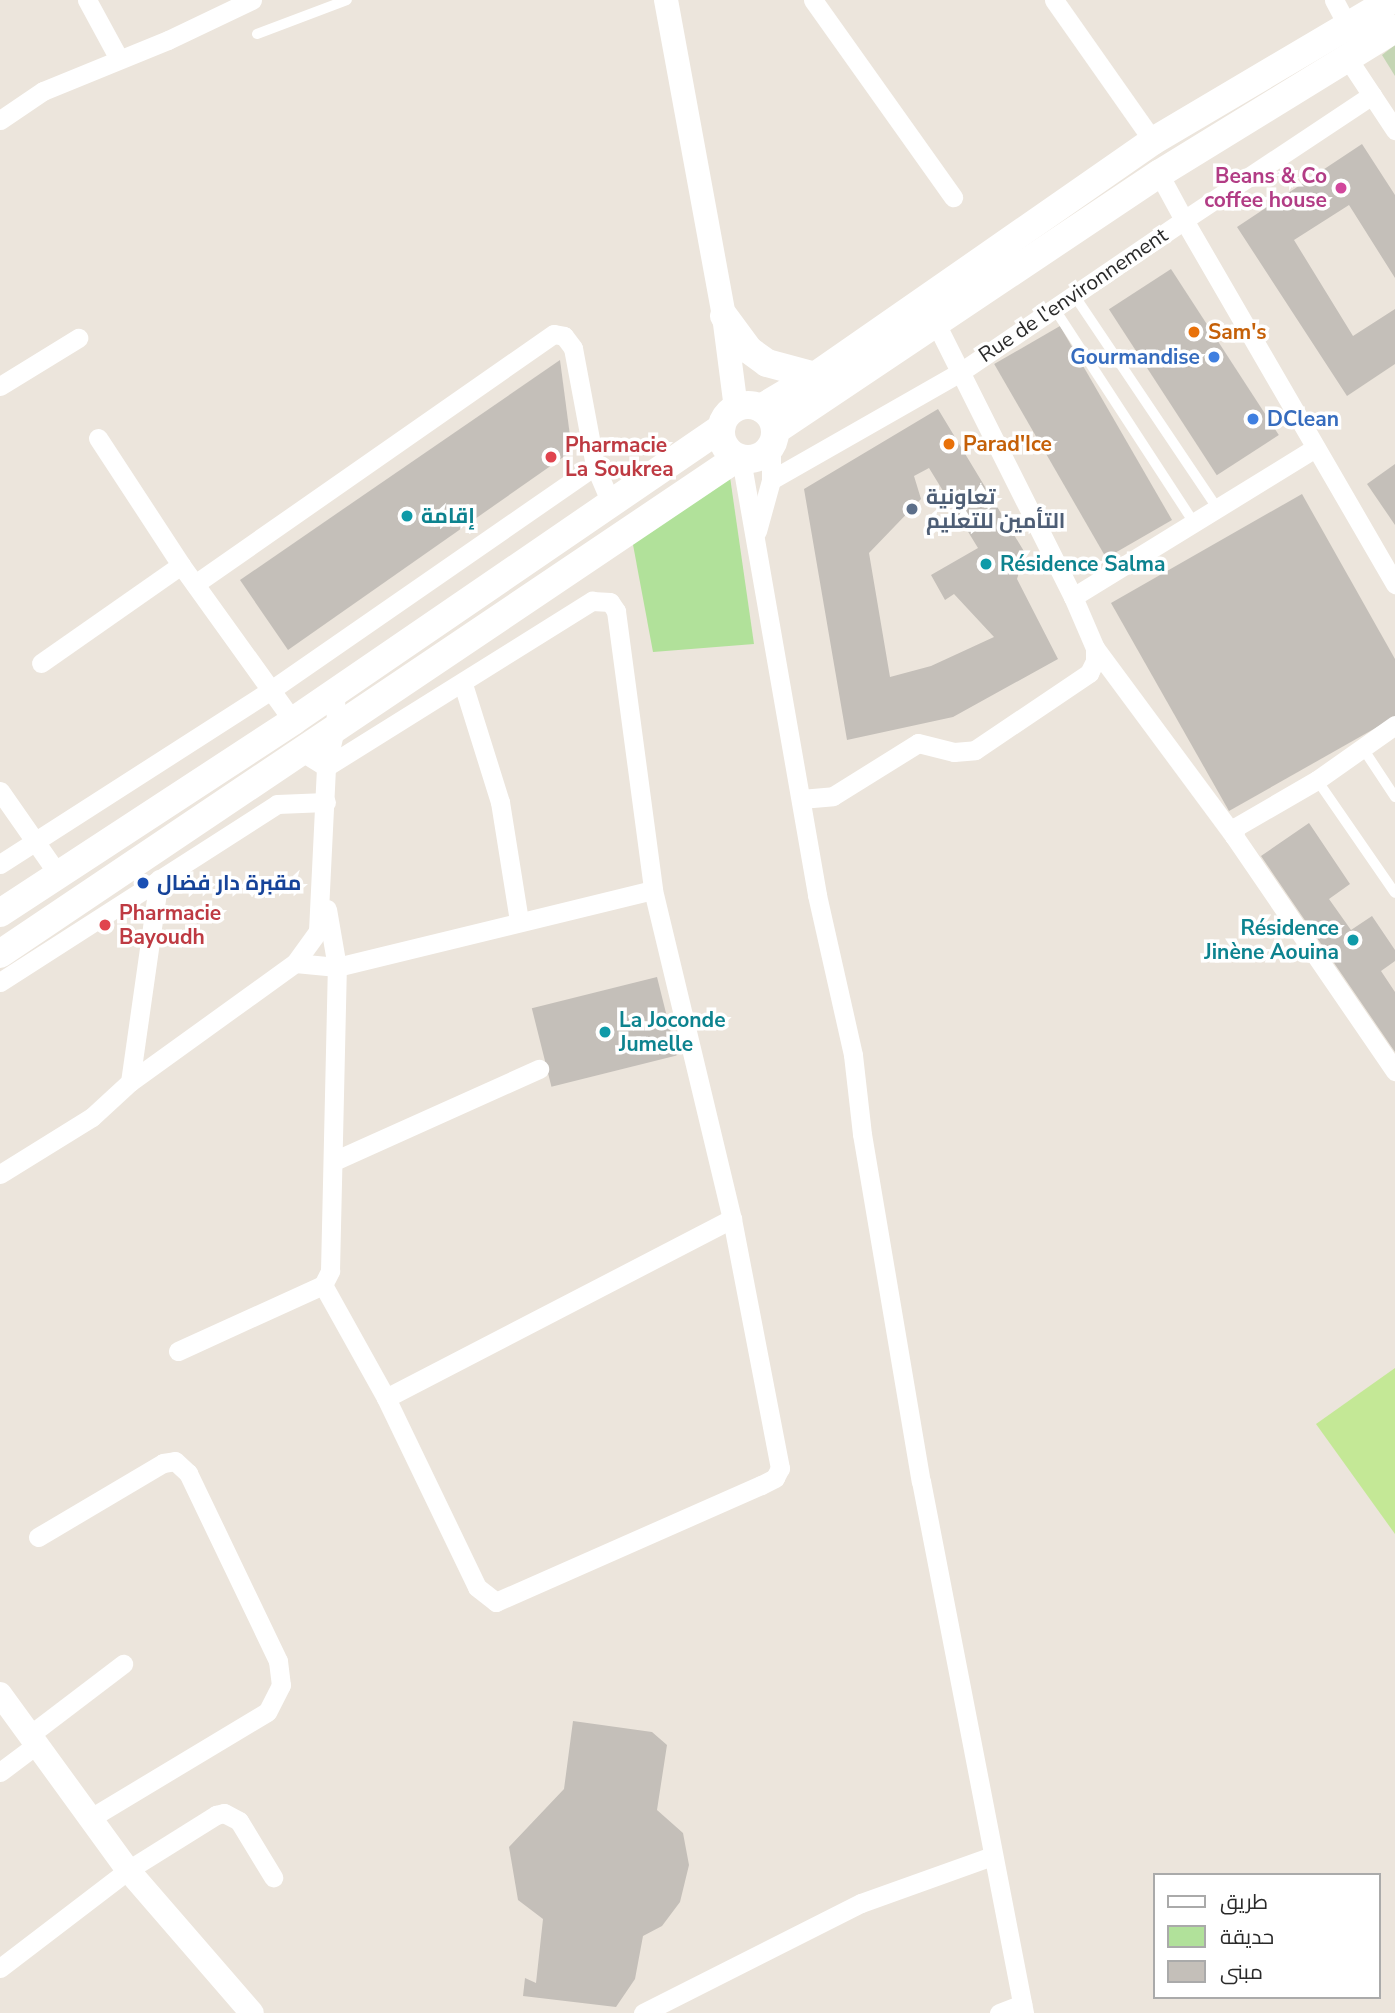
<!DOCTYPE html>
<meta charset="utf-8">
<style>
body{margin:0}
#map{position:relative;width:1395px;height:2013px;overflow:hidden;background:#ece5dc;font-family:"Nunito Sans",Cairo,sans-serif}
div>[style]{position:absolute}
.green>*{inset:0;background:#b1e19a}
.cemetery>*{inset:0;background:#c4d5b4}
.pitch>*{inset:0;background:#c4e896}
.building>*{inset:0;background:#c4bfb9;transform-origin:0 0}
.service>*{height:10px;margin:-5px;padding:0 5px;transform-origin:5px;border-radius:5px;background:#fff}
.minor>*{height:19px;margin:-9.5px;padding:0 9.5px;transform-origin:9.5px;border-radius:9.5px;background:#fff}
.tertiary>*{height:24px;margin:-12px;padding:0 12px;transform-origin:12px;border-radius:12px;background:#fff}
.secondary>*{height:28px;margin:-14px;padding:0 14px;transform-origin:14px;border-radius:14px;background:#fff}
.secondary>.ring{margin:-14px;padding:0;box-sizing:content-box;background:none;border:28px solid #fff;border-radius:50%}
.dots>*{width:19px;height:19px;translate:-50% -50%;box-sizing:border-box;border:4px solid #fff;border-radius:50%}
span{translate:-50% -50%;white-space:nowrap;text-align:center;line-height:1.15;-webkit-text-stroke:7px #fff;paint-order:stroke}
.hotel-label{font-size:21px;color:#b23c85;font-weight:700}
.right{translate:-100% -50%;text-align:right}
.street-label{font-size:21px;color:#2a2a2a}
.food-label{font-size:21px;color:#c56008;font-weight:700}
.left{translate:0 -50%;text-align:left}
.shop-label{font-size:21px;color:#366cbe;font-weight:700}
.health-label{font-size:21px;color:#be3a42;font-weight:700}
.service-label{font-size:21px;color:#4e5e75;font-weight:700}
.culture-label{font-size:21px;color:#0d838f;font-weight:700}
.transit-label{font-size:21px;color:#164399;font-weight:700}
.legend{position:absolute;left:1153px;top:1873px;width:228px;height:126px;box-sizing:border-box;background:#fff;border:2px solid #aaa;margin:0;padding:9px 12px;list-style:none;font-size:21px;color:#2a2a2a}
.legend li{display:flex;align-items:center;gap:14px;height:35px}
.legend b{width:35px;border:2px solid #aaa}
</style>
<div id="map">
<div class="green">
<div style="clip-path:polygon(729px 470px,754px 644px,653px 652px,631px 534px)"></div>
</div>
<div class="cemetery">
<div style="clip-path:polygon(1395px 45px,1395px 76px,1382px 55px)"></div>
</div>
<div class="pitch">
<div style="clip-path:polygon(1395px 1368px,1395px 1534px,1316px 1424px)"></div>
</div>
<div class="building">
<div style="clip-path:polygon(1362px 144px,1395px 195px,1395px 278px,1349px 205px,1294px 240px,1353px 336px,1395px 309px,1395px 364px,1347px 396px,1237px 227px)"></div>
<div style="left:1171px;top:269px;width:198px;height:74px;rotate:57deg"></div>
<div style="left:1060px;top:326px;width:224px;height:76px;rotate:60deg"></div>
<div style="clip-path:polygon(560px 360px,572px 451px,288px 650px,240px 580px)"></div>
<div style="clip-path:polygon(evenodd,938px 409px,1025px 553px,1017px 579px,1058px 659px,953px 717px,847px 740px,804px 489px,938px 409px,929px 468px,978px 548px,931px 575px,945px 600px,954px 594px,994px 637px,931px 666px,890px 677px,869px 553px,921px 499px,914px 476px,929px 468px)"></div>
<div style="clip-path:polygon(1395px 464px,1395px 525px,1367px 484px)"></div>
<div style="clip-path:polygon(1302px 494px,1395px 659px,1395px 717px,1229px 811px,1111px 603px)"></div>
<div style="clip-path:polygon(1309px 823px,1350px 884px,1329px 899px,1351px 930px,1372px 916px,1395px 950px,1395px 961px,1381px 971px,1395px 992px,1395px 1052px,1261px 856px)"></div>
<div style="left:657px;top:977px;width:81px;height:129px;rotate:76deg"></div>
<div style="clip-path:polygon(573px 1721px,652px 1732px,667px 1745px,657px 1810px,683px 1833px,689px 1865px,680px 1902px,662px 1926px,643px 1936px,635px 1979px,616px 2007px,523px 1996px,525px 1978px,536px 1983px,543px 1919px,518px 1900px,509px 1847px,564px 1789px)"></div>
</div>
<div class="service">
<div style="left:257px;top:34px;width:96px;rotate:-20.7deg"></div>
<div style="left:1074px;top:295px;width:254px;rotate:56.1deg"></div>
<div style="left:1054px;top:308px;width:254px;rotate:56.9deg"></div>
<div style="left:1362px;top:747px;width:60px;rotate:56.6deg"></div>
<div style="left:1317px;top:780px;width:137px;rotate:55.4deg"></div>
</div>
<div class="minor">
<div style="left:87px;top:0;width:67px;rotate:61.5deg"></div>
<div style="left:813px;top:0;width:242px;rotate:54.6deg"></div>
<div style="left:1054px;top:0;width:172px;rotate:54.9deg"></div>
<div style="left:1334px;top:0;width:26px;rotate:62deg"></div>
<div style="left:1346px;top:56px;width:89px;rotate:56.5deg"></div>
<div style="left:1372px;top:95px;width:226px;rotate:146.4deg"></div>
<div style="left:1184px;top:220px;width:421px;rotate:59.9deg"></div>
<div style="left:0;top:120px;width:52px;rotate:-34deg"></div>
<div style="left:43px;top:91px;width:135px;rotate:-22.2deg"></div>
<div style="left:168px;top:40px;width:93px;rotate:-25.5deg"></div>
<div style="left:0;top:386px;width:92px;rotate:-31.6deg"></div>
<div style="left:98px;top:438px;width:152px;rotate:56.8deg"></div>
<div style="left:181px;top:565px;width:192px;rotate:54.3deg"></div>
<div style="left:741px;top:459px;width:443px;rotate:80.1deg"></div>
<div style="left:817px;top:895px;width:164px;rotate:77.3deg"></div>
<div style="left:853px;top:1055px;width:80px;rotate:83.5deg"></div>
<div style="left:862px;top:1134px;width:352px;rotate:80.4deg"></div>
<div style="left:921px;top:1481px;width:542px;rotate:79.04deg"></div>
<div style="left:771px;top:480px;width:220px;rotate:-29.7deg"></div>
<div style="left:962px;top:371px;width:268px;rotate:-34.2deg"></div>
<div style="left:1184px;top:220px;width:52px;rotate:-118.5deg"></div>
<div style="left:757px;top:531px;width:53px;rotate:-74.6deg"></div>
<div style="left:771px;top:480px;width:32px;rotate:-90deg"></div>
<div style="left:195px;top:584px;width:437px;rotate:-34.9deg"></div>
<div style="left:554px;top:334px;width:10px;rotate:11deg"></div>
<div style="left:564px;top:336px;width:15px;rotate:53deg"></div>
<div style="left:573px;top:348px;width:120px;rotate:79.4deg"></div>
<div style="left:595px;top:466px;width:40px;rotate:66.6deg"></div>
<div style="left:1073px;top:597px;width:284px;rotate:-31.6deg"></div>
<div style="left:1095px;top:648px;width:234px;rotate:53.5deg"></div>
<div style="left:41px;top:663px;width:171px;rotate:-35deg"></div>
<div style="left:463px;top:684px;width:124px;rotate:72.6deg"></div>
<div style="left:500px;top:802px;width:121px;rotate:80.9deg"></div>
<div style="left:1395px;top:725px;width:95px;rotate:144.8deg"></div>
<div style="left:1317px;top:780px;width:94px;rotate:149.9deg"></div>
<div style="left:1236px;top:827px;width:9px;rotate:103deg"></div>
<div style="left:1234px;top:836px;width:285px;rotate:55.6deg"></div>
<div style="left:299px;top:750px;width:32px;rotate:32deg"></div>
<div style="left:326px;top:767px;width:314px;rotate:-32deg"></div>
<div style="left:592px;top:601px;width:18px;rotate:3deg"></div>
<div style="left:610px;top:602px;width:11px;rotate:56deg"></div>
<div style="left:616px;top:611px;width:281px;rotate:82.4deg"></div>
<div style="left:653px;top:890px;width:338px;rotate:76.5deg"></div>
<div style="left:732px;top:1219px;width:254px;rotate:79.1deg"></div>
<div style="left:780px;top:1468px;width:11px;rotate:117deg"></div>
<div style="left:775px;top:1478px;width:16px;rotate:153deg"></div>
<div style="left:761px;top:1485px;width:290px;rotate:156.2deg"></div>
<div style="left:496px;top:1602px;width:24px;rotate:-142deg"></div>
<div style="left:477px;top:1587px;width:210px;rotate:-115.7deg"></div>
<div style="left:386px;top:1398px;width:129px;rotate:-119.1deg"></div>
<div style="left:0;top:791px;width:101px;rotate:55.1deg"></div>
<div style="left:801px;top:799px;width:32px;rotate:-5deg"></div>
<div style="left:833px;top:796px;width:100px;rotate:-31.9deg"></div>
<div style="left:918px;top:743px;width:37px;rotate:14deg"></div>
<div style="left:954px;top:752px;width:21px;rotate:-5deg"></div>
<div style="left:975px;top:750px;width:138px;rotate:-34deg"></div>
<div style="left:1089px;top:673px;width:13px;rotate:-63deg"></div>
<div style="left:1095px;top:661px;width:13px;rotate:-90deg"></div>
<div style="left:1095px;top:648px;width:56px;rotate:-113.3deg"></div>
<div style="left:1073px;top:597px;width:304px;rotate:-116.6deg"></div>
<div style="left:0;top:864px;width:322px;rotate:-32.7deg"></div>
<div style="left:271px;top:690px;width:394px;rotate:-34.7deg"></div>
<div style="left:327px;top:909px;width:59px;rotate:80.2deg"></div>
<div style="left:337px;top:967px;width:325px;rotate:-13.7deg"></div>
<div style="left:0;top:982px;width:329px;rotate:-32.7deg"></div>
<div style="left:277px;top:804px;width:49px;rotate:-2.3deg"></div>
<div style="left:130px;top:1082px;width:205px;rotate:-81.9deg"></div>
<div style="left:334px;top:1161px;width:225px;rotate:-24.2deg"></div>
<div style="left:0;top:1174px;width:108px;rotate:-31.8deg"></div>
<div style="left:92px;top:1117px;width:52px;rotate:-42.6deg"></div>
<div style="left:130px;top:1082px;width:203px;rotate:-35.8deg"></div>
<div style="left:178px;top:1351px;width:159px;rotate:-24.5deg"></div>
<div style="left:323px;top:1285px;width:16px;rotate:-63deg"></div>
<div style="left:330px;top:1271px;width:304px;rotate:-88.7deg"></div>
<div style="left:337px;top:967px;width:42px;rotate:-174.6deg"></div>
<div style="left:295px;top:963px;width:39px;rotate:-54deg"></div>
<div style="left:318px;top:931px;width:164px;rotate:-87.2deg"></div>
<div style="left:326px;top:767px;width:43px;rotate:-76.6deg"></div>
<div style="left:336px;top:725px;width:34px;rotate:-92deg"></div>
<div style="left:386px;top:1398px;width:390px;rotate:-27.4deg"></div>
<div style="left:38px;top:1537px;width:145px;rotate:-30.6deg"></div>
<div style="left:163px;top:1463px;width:12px;rotate:-9deg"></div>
<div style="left:175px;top:1461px;width:18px;rotate:43deg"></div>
<div style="left:188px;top:1473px;width:208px;rotate:64.4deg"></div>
<div style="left:278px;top:1661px;width:24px;rotate:83deg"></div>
<div style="left:281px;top:1685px;width:30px;rotate:117deg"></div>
<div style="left:267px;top:1712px;width:204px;rotate:149deg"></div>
<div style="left:31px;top:1734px;width:116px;rotate:-37.3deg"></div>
<div style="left:0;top:1772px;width:45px;rotate:-36.9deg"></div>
<div style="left:0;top:1968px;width:161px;rotate:-37.4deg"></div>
<div style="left:128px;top:1870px;width:104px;rotate:-32deg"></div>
<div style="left:216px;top:1815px;width:8px;rotate:-14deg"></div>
<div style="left:224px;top:1813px;width:17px;rotate:28deg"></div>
<div style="left:239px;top:1821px;width:66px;rotate:58.7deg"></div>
<div style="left:643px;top:2013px;width:244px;rotate:-26.8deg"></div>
<div style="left:861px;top:1903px;width:139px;rotate:-19.7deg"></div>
<div style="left:999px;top:2013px;width:25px;rotate:-21deg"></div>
</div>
<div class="tertiary">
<div style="left:666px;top:0;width:321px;rotate:79.6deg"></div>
<div style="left:724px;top:316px;width:93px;rotate:82.6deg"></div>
<div style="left:0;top:1694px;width:218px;rotate:54deg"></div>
<div style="left:128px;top:1870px;width:189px;rotate:49.1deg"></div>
</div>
<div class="secondary">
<div style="left:724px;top:316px;width:42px;rotate:53.7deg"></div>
<div style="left:749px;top:350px;width:22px;rotate:36deg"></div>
<div style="left:767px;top:363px;width:50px;rotate:15.2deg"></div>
<div class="ring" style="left:721px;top:405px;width:26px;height:26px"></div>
<div style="left:761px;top:408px;width:63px;rotate:-30.7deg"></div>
<div style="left:815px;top:376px;width:412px;rotate:-34.8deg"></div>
<div style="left:1153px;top:141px;width:277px;rotate:-30.6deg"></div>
<div style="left:776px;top:430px;width:461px;rotate:-33.8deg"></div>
<div style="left:1159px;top:174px;width:277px;rotate:-31.6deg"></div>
<div style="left:0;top:913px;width:350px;rotate:-33.2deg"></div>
<div style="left:293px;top:721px;width:519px;rotate:-34.39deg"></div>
<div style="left:0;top:954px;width:888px;rotate:-33.94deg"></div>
</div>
<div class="dots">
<div style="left:1341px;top:188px;background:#d1479c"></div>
<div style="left:1194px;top:332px;background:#e8710a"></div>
<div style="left:1214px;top:357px;background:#3f7fe0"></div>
<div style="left:1253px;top:419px;background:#3f7fe0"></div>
<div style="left:949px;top:444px;background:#e8710a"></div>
<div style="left:551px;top:457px;background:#e0444e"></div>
<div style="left:912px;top:509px;background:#5c6f8a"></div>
<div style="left:407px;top:516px;background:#0f9aa8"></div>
<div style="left:986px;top:564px;background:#0f9aa8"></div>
<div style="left:143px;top:883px;background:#1a4fb4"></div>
<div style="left:105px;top:925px;background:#e0444e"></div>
<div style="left:1353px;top:940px;background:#0f9aa8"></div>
<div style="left:605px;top:1032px;background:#0f9aa8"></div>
</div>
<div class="hotel-label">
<span class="right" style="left:1327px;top:188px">Beans &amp; Co<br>coffee house</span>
</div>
<div class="street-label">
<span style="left:1073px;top:295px;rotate:-34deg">Rue de l'environnement</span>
</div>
<div class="food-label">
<span class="left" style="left:1208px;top:332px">Sam's</span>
<span class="left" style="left:963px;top:444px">Parad'Ice</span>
</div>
<div class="shop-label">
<span class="right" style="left:1200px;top:357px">Gourmandise</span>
<span class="left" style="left:1267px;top:419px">DClean</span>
</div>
<div class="health-label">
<span class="left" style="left:565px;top:457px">Pharmacie<br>La Soukrea</span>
<span class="left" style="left:119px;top:925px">Pharmacie<br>Bayoudh</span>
</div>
<div class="service-label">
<span class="left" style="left:926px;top:509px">تعاونية<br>التأمين للتعليم</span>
</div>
<div class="culture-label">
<span class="left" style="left:421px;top:516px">إقامة</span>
<span class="left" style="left:1000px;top:564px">Résidence Salma</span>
<span class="right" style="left:1339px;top:940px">Résidence<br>Jinène Aouina</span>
<span class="left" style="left:619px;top:1032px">La Joconde<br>Jumelle</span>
</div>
<div class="transit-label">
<span class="left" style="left:157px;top:883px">مقبرة دار فضال</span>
</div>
<ul class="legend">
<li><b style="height:9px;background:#fff"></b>طريق</li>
<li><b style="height:19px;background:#b1e19a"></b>حديقة</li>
<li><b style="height:19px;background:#c4bfb9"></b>مبنى</li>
</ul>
</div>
